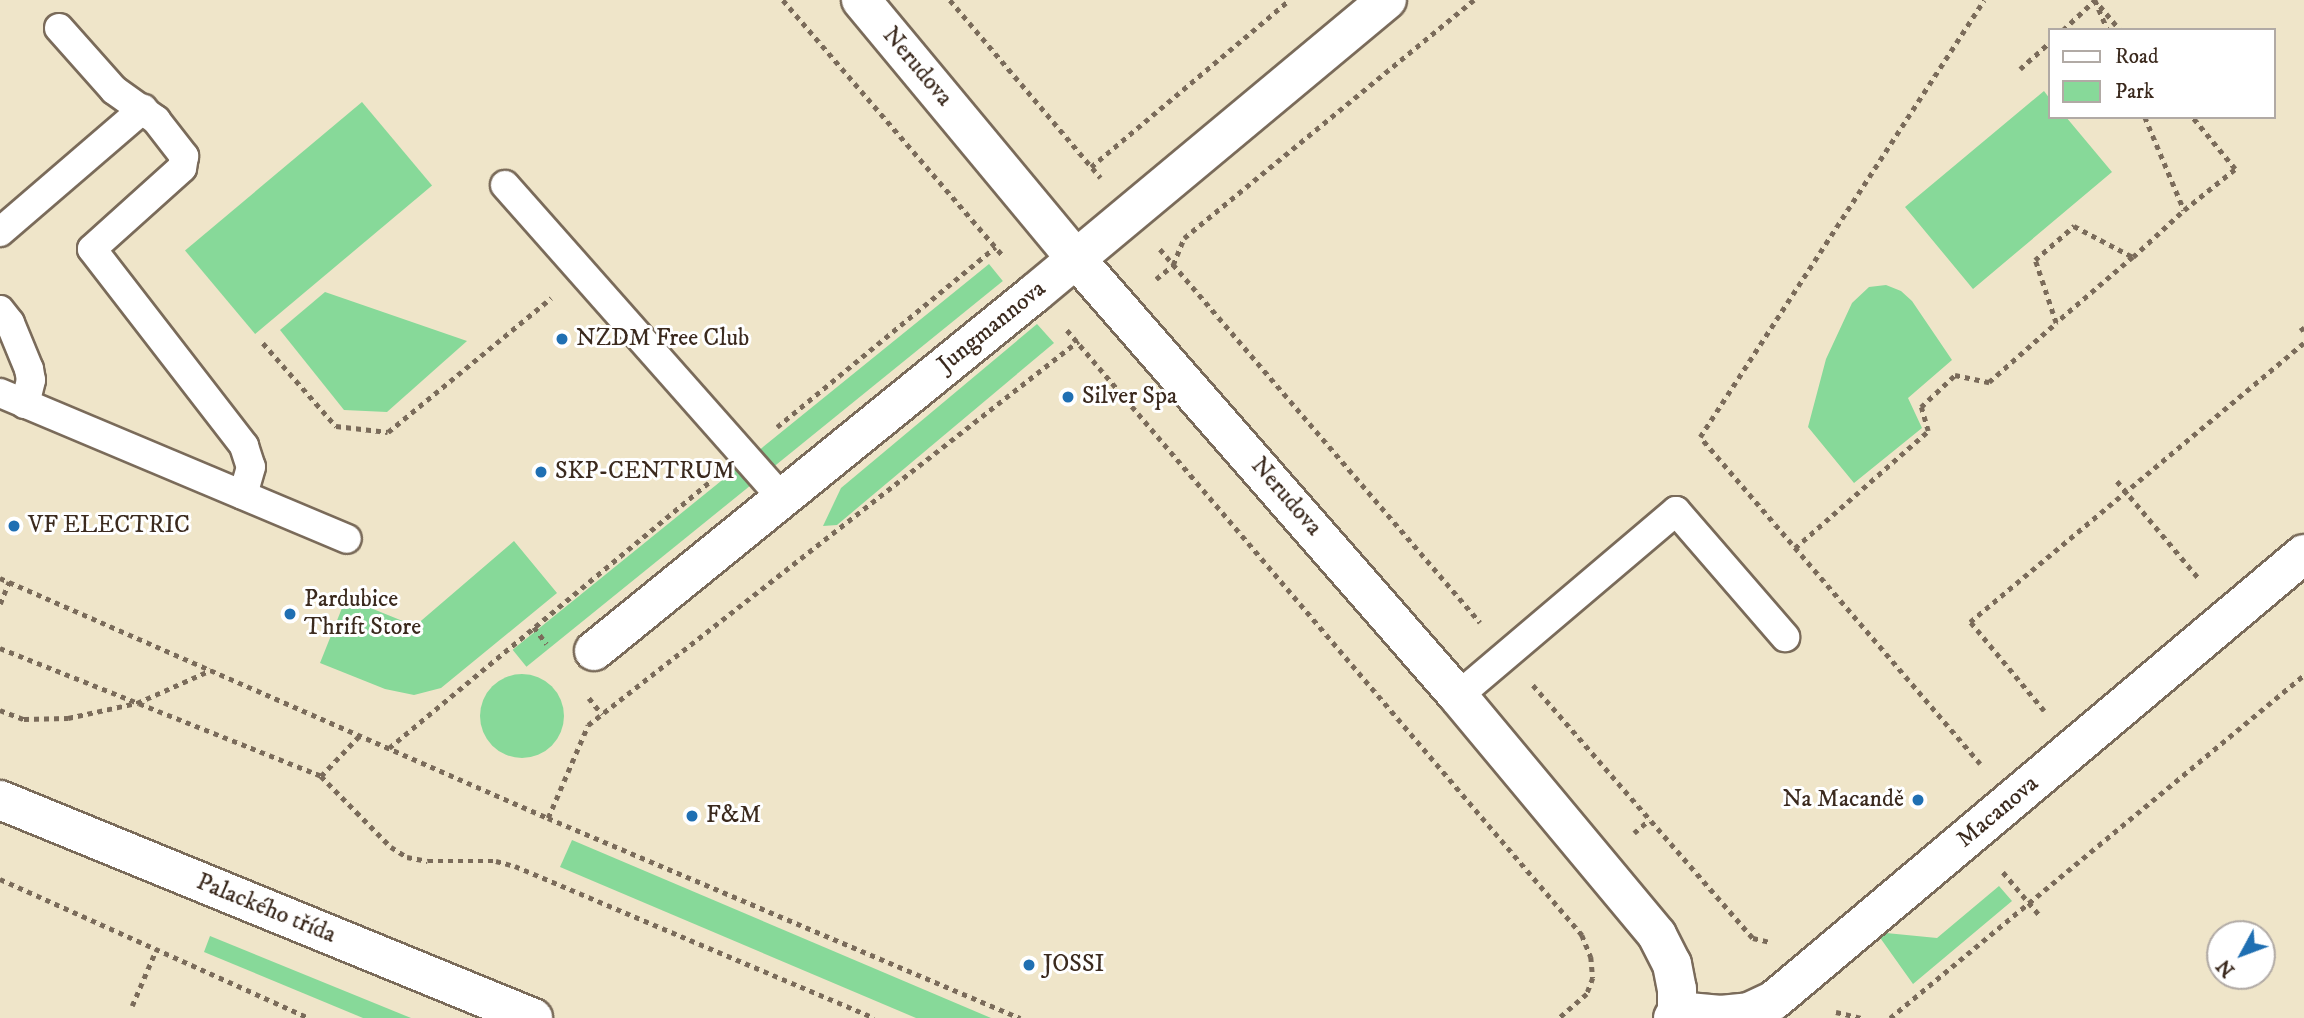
<!DOCTYPE html>
<meta charset="utf-8">
<style>
body{margin:0}
#map{position:relative;width:2304px;height:1018px;overflow:hidden;background:#efe5c9;font-family:"IM FELL DW Pica",serif}
div>[style]{position:absolute}
.green>*{inset:0;background:#87d999;transform-origin:0 0}
.round{border-radius:50%}
.path>*{height:4.5px;margin-top:-2.25px;transform-origin:0;background:repeating-linear-gradient(90deg,#7a6b5a 0 5px,transparent 0 10px)}
.roads{filter:drop-shadow(2px 0 #7a6b5a) drop-shadow(-2px 0 #7a6b5a) drop-shadow(0 2px #7a6b5a) drop-shadow(0 -2px #7a6b5a)}
.service>*{height:28px;margin:-14px;padding:0 14px;transform-origin:14px;border-radius:14px;background:#fff}
.minor>*{height:38px;margin:-19px;padding:0 19px;transform-origin:19px;border-radius:19px;background:#fff}
.tertiary>*{height:38px;margin:-19px;padding:0 19px;transform-origin:19px;border-radius:19px;background:#fff}
.dots>*{width:19px;height:19px;translate:-50% -50%;box-sizing:border-box;border:4px solid #fff;border-radius:50%}
span{translate:-50% -50%;white-space:nowrap;text-align:center;line-height:1.15;-webkit-text-stroke:6px #fff;paint-order:stroke}
.street-label{font-size:24px;color:#3b2a1e}
.poi-label{font-size:24px;color:#3b2a1e}
.left{translate:0 -50%;text-align:left}
.right{translate:-100% -50%;text-align:right}
.legend{position:absolute;left:2048px;top:28px;width:228px;height:91px;box-sizing:border-box;background:#fff;border:2px solid #b1aaa5;margin:0;padding:9px 12px;list-style:none;font-size:21px;color:#3b2a1e}
.legend li{display:flex;align-items:center;gap:14px;height:35px}
.legend b{width:35px;border:2px solid #b1aaa5}
.north{position:absolute;left:2206px;top:920px;width:70px;height:70px;box-sizing:border-box;background:#fff;border:2px solid #b1aaa5;border-radius:50%;rotate:229deg;font-size:19px;font-weight:700;line-height:28px;text-align:center;color:#3b2a1e}
.north::after{content:'';display:block;margin:auto;width:24px;height:32px;background:#1f6fb2;clip-path:polygon(50% 0,100% 100%,50% 72%,0 100%)}
</style>
<div id="map">
<div class="green">
<div style="clip-path:polygon(2044px 91px,2050px 99px,2050px 117px,2066px 117px,2112px 172px,1973px 289px,1905px 207px)"></div>
<div style="left:362px;top:102px;width:109px;height:231px;rotate:50deg"></div>
<div style="left:989px;top:264px;width:22px;height:613px;rotate:51deg"></div>
<div style="clip-path:polygon(1886px 285px,1901px 291px,1912px 301px,1952px 360px,1908px 398px,1922px 428px,1854px 483px,1808px 427px,1826px 359px,1852px 303px,1869px 287px)"></div>
<div style="clip-path:polygon(325px 292px,467px 341px,387px 412px,344px 410px,280px 330px)"></div>
<div style="clip-path:polygon(1037px 324px,1054px 343px,837px 525px,823px 526px,841px 488px)"></div>
<div style="clip-path:polygon(514px 541px,557px 593px,441px 688px,414px 695px,385px 689px,320px 663px,346px 598px,415px 626px)"></div>
<div class="round" style="left:480px;top:674px;width:84px;height:84px"></div>
<div style="clip-path:polygon(572px 840px,991px 1018px,916px 1018px,560px 867px)"></div>
<div style="clip-path:polygon(1999px 886px,2012px 901px,1913px 984px,1876px 932px,1937px 938px)"></div>
<div style="clip-path:polygon(210px 936px,411px 1018px,363px 1018px,204px 952px)"></div>
</div>
<div class="path">
<div style="left:783px;top:0;width:339px;rotate:49.3deg"></div>
<div style="left:950px;top:0;width:233px;rotate:49.7deg"></div>
<div style="left:2100px;top:6px;width:31px;rotate:50deg"></div>
<div style="left:2063px;top:30px;width:44px;rotate:-43.2deg"></div>
<div style="left:2095px;top:0;width:33px;rotate:67deg"></div>
<div style="left:2020px;top:69px;width:40px;rotate:-42deg"></div>
<div style="left:2145px;top:117px;width:101px;rotate:67.2deg"></div>
<div style="left:2184px;top:210px;width:65px;rotate:-38.8deg"></div>
<div style="left:2235px;top:169px;width:67px;rotate:-129.6deg"></div>
<div style="left:1091px;top:167px;width:259px;rotate:-40.1deg"></div>
<div style="left:1160px;top:249px;width:492px;rotate:49.4deg"></div>
<div style="left:2133px;top:257px;width:101px;rotate:139.4deg"></div>
<div style="left:2056px;top:323px;width:66px;rotate:-108.4deg"></div>
<div style="left:2035px;top:260px;width:52px;rotate:-41.1deg"></div>
<div style="left:2074px;top:226px;width:67px;rotate:27.7deg"></div>
<div style="left:2133px;top:257px;width:69px;rotate:-42.7deg"></div>
<div style="left:1156px;top:279px;width:22px;rotate:-39deg"></div>
<div style="left:1173px;top:265px;width:29px;rotate:-68deg"></div>
<div style="left:1184px;top:238px;width:375px;rotate:-39.4deg"></div>
<div style="left:2301px;top:327px;width:5px;rotate:53deg"></div>
<div style="left:1067px;top:330px;width:795px;rotate:49.59deg"></div>
<div style="left:1582px;top:935px;width:24px;rotate:68deg"></div>
<div style="left:1591px;top:957px;width:21px;rotate:85deg"></div>
<div style="left:1593px;top:978px;width:17px;rotate:111deg"></div>
<div style="left:1587px;top:994px;width:37px;rotate:139deg"></div>
<div style="left:263px;top:343px;width:111px;rotate:48.7deg"></div>
<div style="left:336px;top:426px;width:52px;rotate:6.6deg"></div>
<div style="left:388px;top:432px;width:211px;rotate:-39.4deg"></div>
<div style="left:777px;top:427px;width:283px;rotate:-39.5deg"></div>
<div style="left:2117px;top:481px;width:129px;rotate:50deg"></div>
<div style="left:1795px;top:548px;width:177px;rotate:-41.3deg"></div>
<div style="left:1928px;top:431px;width:25px;rotate:-106deg"></div>
<div style="left:1921px;top:407px;width:47px;rotate:-43.3deg"></div>
<div style="left:1955px;top:375px;width:35px;rotate:12deg"></div>
<div style="left:1989px;top:382px;width:89px;rotate:-41.4deg"></div>
<div style="left:0;top:578px;width:598px;rotate:23.65deg"></div>
<div style="left:548px;top:818px;width:513px;rotate:22.96deg"></div>
<div style="left:0;top:604px;width:24px;rotate:-68deg"></div>
<div style="left:534px;top:627px;width:21px;rotate:53deg"></div>
<div style="left:0;top:648px;width:346px;rotate:21.7deg"></div>
<div style="left:321px;top:776px;width:100px;rotate:45.4deg"></div>
<div style="left:391px;top:847px;width:19px;rotate:32deg"></div>
<div style="left:407px;top:857px;width:21px;rotate:11deg"></div>
<div style="left:428px;top:861px;width:68px"></div>
<div style="left:496px;top:861px;width:20px;rotate:15deg"></div>
<div style="left:515px;top:866px;width:390px;rotate:22.9deg"></div>
<div style="left:1533px;top:685px;width:335px;rotate:49deg"></div>
<div style="left:1753px;top:938px;width:17px;rotate:13deg"></div>
<div style="left:589px;top:698px;width:21px;rotate:51deg"></div>
<div style="left:0;top:710px;width:26px;rotate:21deg"></div>
<div style="left:24px;top:719px;width:44px;rotate:-1.3deg"></div>
<div style="left:68px;top:718px;width:71px;rotate:-12.3deg"></div>
<div style="left:137px;top:703px;width:81px;rotate:-24deg"></div>
<div style="left:2044px;top:711px;width:116px;rotate:-129.7deg"></div>
<div style="left:1970px;top:622px;width:435px;rotate:-39.9deg"></div>
<div style="left:389px;top:748px;width:418px;rotate:-39.7deg"></div>
<div style="left:1980px;top:764px;width:430px;rotate:-130.6deg"></div>
<div style="left:1700px;top:437px;width:521px;rotate:-56.98deg"></div>
<div style="left:321px;top:776px;width:58px;rotate:-46.4deg"></div>
<div style="left:548px;top:818px;width:101px;rotate:-66.7deg"></div>
<div style="left:588px;top:725px;width:623px;rotate:-38.08deg"></div>
<div style="left:1634px;top:833px;width:20px;rotate:-41deg"></div>
<div style="left:2003px;top:872px;width:59px;rotate:49.8deg"></div>
<div style="left:0;top:879px;width:339px;rotate:24.2deg"></div>
<div style="left:132px;top:1006px;width:61px;rotate:-66.8deg"></div>
<div style="left:1836px;top:1012px;width:26px;rotate:13deg"></div>
<div style="left:1890px;top:1018px;width:538px;rotate:-39.64deg"></div>
</div>
<div class="roads">
<div class="service">
<div style="left:59px;top:28px;width:83px;rotate:48.4deg"></div>
<div style="left:114px;top:90px;width:52px;rotate:35.5deg"></div>
<div style="left:156px;top:120px;width:46px;rotate:52.1deg"></div>
<div style="left:184px;top:156px;width:12px;rotate:99deg"></div>
<div style="left:182px;top:168px;width:121px;rotate:138deg"></div>
<div style="left:92px;top:249px;width:249px;rotate:52.3deg"></div>
<div style="left:244px;top:446px;width:22px;rotate:72deg"></div>
<div style="left:251px;top:467px;width:29px;rotate:106deg"></div>
<div style="left:505px;top:185px;width:418px;rotate:48.5deg"></div>
<div style="left:0;top:232px;width:189px;rotate:-40.7deg"></div>
<div style="left:0;top:310px;width:16px;rotate:52deg"></div>
<div style="left:10px;top:323px;width:50px;rotate:67.6deg"></div>
<div style="left:29px;top:369px;width:11px;rotate:80deg"></div>
<div style="left:31px;top:380px;width:25px;rotate:104deg"></div>
<div style="left:0;top:393px;width:376px;rotate:22.8deg"></div>
<div style="left:1458px;top:696px;width:286px;rotate:-40.3deg"></div>
<div style="left:1676px;top:511px;width:167px;rotate:49.1deg"></div>
</div>
<div class="minor">
<div style="left:861px;top:0;width:337px;rotate:50.3deg"></div>
<div style="left:1076px;top:259px;width:580px;rotate:48.84deg"></div>
<div style="left:1458px;top:696px;width:311px;rotate:50.2deg"></div>
<div style="left:1657px;top:935px;width:33px;rotate:63deg"></div>
<div style="left:1672px;top:964px;width:25px;rotate:79deg"></div>
<div style="left:1677px;top:989px;width:22px;rotate:90deg"></div>
<div style="left:1677px;top:1011px;width:8px;rotate:120deg"></div>
<div style="left:594px;top:651px;width:568px;rotate:-39.07deg"></div>
<div style="left:1035px;top:293px;width:458px;rotate:-39.8deg"></div>
<div style="left:1677px;top:1011px;width:44px;rotate:5.2deg"></div>
<div style="left:1721px;top:1015px;width:28px;rotate:-6deg"></div>
<div style="left:1749px;top:1012px;width:26px;rotate:-25deg"></div>
<div style="left:1773px;top:1001px;width:694px;rotate:-40.09deg"></div>
</div>
<div class="tertiary">
<div style="left:0;top:800px;width:576px;rotate:22.24deg"></div>
</div>
</div>
<div class="dots">
<div style="left:562px;top:339px;background:#1f6fb2"></div>
<div style="left:1068px;top:397px;background:#1f6fb2"></div>
<div style="left:541px;top:472px;background:#1f6fb2"></div>
<div style="left:14px;top:526px;background:#1f6fb2"></div>
<div style="left:290px;top:614px;background:#1f6fb2"></div>
<div style="left:1918px;top:800px;background:#1f6fb2"></div>
<div style="left:692px;top:816px;background:#1f6fb2"></div>
<div style="left:1029px;top:965px;background:#1f6fb2"></div>
</div>
<div class="street-label">
<span style="left:917px;top:67px;rotate:50deg">Nerudova</span>
<span style="left:992px;top:327px;rotate:-39deg">Jungmannova</span>
<span style="left:1286px;top:497px;rotate:49deg">Nerudova</span>
<span style="left:1998px;top:812px;rotate:-40deg">Macanova</span>
<span style="left:266px;top:909px;rotate:22deg">Palackého třída</span>
</div>
<div class="poi-label">
<span class="left" style="left:576px;top:339px">NZDM Free Club</span>
<span class="left" style="left:1082px;top:397px">Silver Spa</span>
<span class="left" style="left:555px;top:472px">SKP-CENTRUM</span>
<span class="left" style="left:28px;top:526px">VF ELECTRIC</span>
<span class="left" style="left:304px;top:614px">Pardubice<br>Thrift Store</span>
<span class="right" style="left:1904px;top:800px">Na Macandě</span>
<span class="left" style="left:706px;top:816px">F&amp;M</span>
<span class="left" style="left:1043px;top:965px">JOSSI</span>
</div>
<ul class="legend">
<li><b style="height:9px;background:#fff"></b>Road</li>
<li><b style="height:19px;background:#87d999"></b>Park</li>
</ul>
<div class="north">N</div>
</div>
